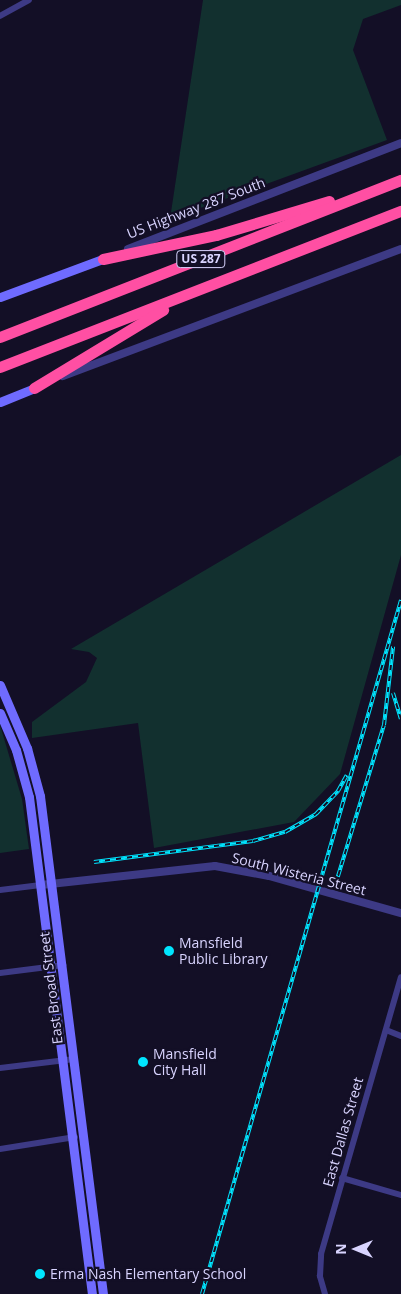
<!DOCTYPE html>
<style>
body{margin:0}
#map{position:relative;width:401px;height:1294px;overflow:hidden;background:#130f26;font-family:"Open Sans",sans-serif}
div>[style]{position:absolute}
.green>*{inset:0;background:#12302f}
.minor>*{height:6px;margin:-3px;padding:0 3px;transform-origin:3px;border-radius:3px;background:#3d3a85}
.tertiary>*{height:8px;margin:-4px;padding:0 4px;transform-origin:4px;border-radius:4px;background:#3d3a85}
.secondary>*{height:9px;margin:-4.5px;padding:0 4.5px;transform-origin:4.5px;border-radius:4.5px;background:#6f6bff}
.motorway>*{height:11px;margin:-5.5px;padding:0 5.5px;transform-origin:5.5px;border-radius:5.5px;background:#ff4fa3}
.rail>*{height:4px;margin-top:-2px;transform-origin:0;background:repeating-linear-gradient(90deg,#130f26 0 5.5px,#00e5ff 0 11px);box-sizing:border-box;border-block:1px solid #00e5ff}
.dots>*{width:14px;height:14px;translate:-50% -50%;box-sizing:border-box;border:2px solid #130f26;border-radius:50%}
span{translate:-50% -50%;white-space:nowrap;text-align:center;line-height:1.15;-webkit-text-stroke:4.5px #130f26;paint-order:stroke}
.shield-label span{padding:1px 4px;background:#130f26;border:1px solid;border-radius:4px;-webkit-text-stroke-width:0}
.shield-label{font-size:12px;color:#d9d4ff;font-weight:700}
.street-label{font-size:14px;color:#d9d4ff}
.poi-label{font-size:14px;color:#d9d4ff}
.left{translate:0 -50%;text-align:left}
.north{position:absolute;left:331px;top:1224px;width:50px;height:50px;-webkit-text-stroke:4px #130f26;paint-order:stroke;rotate:270deg;font-size:14px;font-weight:700;line-height:20px;text-align:center;color:#d9d4ff}
.north::after{content:'';display:block;margin:auto;width:18px;height:22px;background:#d9d4ff;clip-path:polygon(50% 0,100% 100%,50% 72%,0 100%)}
</style>
<div id="map">
<div class="green">
<div style="clip-path:polygon(203px 0,401px 0,401px 5px,363px 19px,353px 50px,387px 140px,170px 219px)"></div>
<div style="clip-path:polygon(401px 455px,401px 555px,340px 774px,294px 822px,154px 848px,138px 723px,32px 738px,32px 722px,86px 682px,97px 658px,89px 652px,71px 649px)"></div>
<div style="clip-path:polygon(0 725px,22px 799px,29px 849px,0 853px)"></div>
</div>
<div class="minor">
<div style="left:0;top:16px;width:33px;rotate:-29deg"></div>
<div style="left:0;top:890px;width:41px;rotate:-7deg"></div>
<div style="left:0;top:973px;width:64px;rotate:-7.1deg"></div>
<div style="left:386px;top:1030px;width:16px;rotate:22deg"></div>
<div style="left:0;top:1068px;width:75px;rotate:-6.9deg"></div>
<div style="left:0;top:1149px;width:76px;rotate:-9.1deg"></div>
<div style="left:342px;top:1178px;width:61px;rotate:16.1deg"></div>
<div style="left:325px;top:1294px;width:19px;rotate:-106deg"></div>
<div style="left:320px;top:1276px;width:22px;rotate:-87deg"></div>
<div style="left:321px;top:1254px;width:288px;rotate:-73.9deg"></div>
</div>
<div class="tertiary">
<div style="left:128px;top:249px;width:293px;rotate:-21.2deg"></div>
<div style="left:63px;top:376px;width:361px;rotate:-20.6deg"></div>
<div style="left:41px;top:885px;width:175px;rotate:-6.2deg"></div>
<div style="left:215px;top:866px;width:55px;rotate:10.5deg"></div>
<div style="left:269px;top:876px;width:137px;rotate:15.7deg"></div>
</div>
<div class="secondary">
<div style="left:0;top:297px;width:110px;rotate:-20.3deg"></div>
<div style="left:0;top:402px;width:37px;rotate:-22deg"></div>
<div style="left:0;top:685px;width:69px;rotate:66.8deg"></div>
<div style="left:27px;top:748px;width:50px;rotate:74.8deg"></div>
<div style="left:40px;top:796px;width:502px;rotate:82.79deg"></div>
<div style="left:0;top:713px;width:40px;rotate:66.6deg"></div>
<div style="left:16px;top:750px;width:49px;rotate:74.5deg"></div>
<div style="left:29px;top:797px;width:501px;rotate:82.78deg"></div>
</div>
<div class="motorway">
<div style="left:103px;top:259px;width:116px;rotate:-12deg"></div>
<div style="left:216px;top:235px;width:118px;rotate:-16.7deg"></div>
<div style="left:0;top:337px;width:431px;rotate:-21.4deg"></div>
<div style="left:0;top:367px;width:430px;rotate:-21.3deg"></div>
<div style="left:34px;top:388px;width:151px;rotate:-31.2deg"></div>
</div>
<div class="rail">
<div style="left:393px;top:693px;width:27px;rotate:73deg"></div>
<div style="left:94px;top:862px;width:160px;rotate:-7.5deg"></div>
<div style="left:253px;top:841px;width:33px;rotate:-16deg"></div>
<div style="left:285px;top:832px;width:36px;rotate:-30deg"></div>
<div style="left:316px;top:814px;width:32px;rotate:-46deg"></div>
<div style="left:338px;top:791px;width:18px;rotate:-61deg"></div>
<div style="left:335px;top:886px;width:168px;rotate:-73.1deg"></div>
<div style="left:384px;top:725px;width:79px;rotate:-83.4deg"></div>
<div style="left:202px;top:1294px;width:722px;rotate:-74deg"></div>
</div>
<div class="dots">
<div style="left:169px;top:951px;background:#00e5ff"></div>
<div style="left:143px;top:1062px;background:#00e5ff"></div>
<div style="left:40px;top:1274px;background:#00e5ff"></div>
</div>
<div class="shield-label">
<span style="left:201px;top:259px">US 287</span>
</div>
<div class="street-label">
<span style="left:196px;top:208px;rotate:-21deg">US Highway 287 South</span>
<span style="left:299px;top:874px;rotate:14deg">South Wisteria Street</span>
<span style="left:51px;top:988px;rotate:-97deg">East Broad Street</span>
<span style="left:343px;top:1132px;rotate:-74deg">East Dallas Street</span>
</div>
<div class="poi-label">
<span class="left" style="left:179px;top:951px">Mansfield<br>Public Library</span>
<span class="left" style="left:153px;top:1062px">Mansfield<br>City Hall</span>
<span class="left" style="left:50px;top:1274px">Erma Nash Elementary School</span>
</div>
<div class="north">N</div>
</div>
